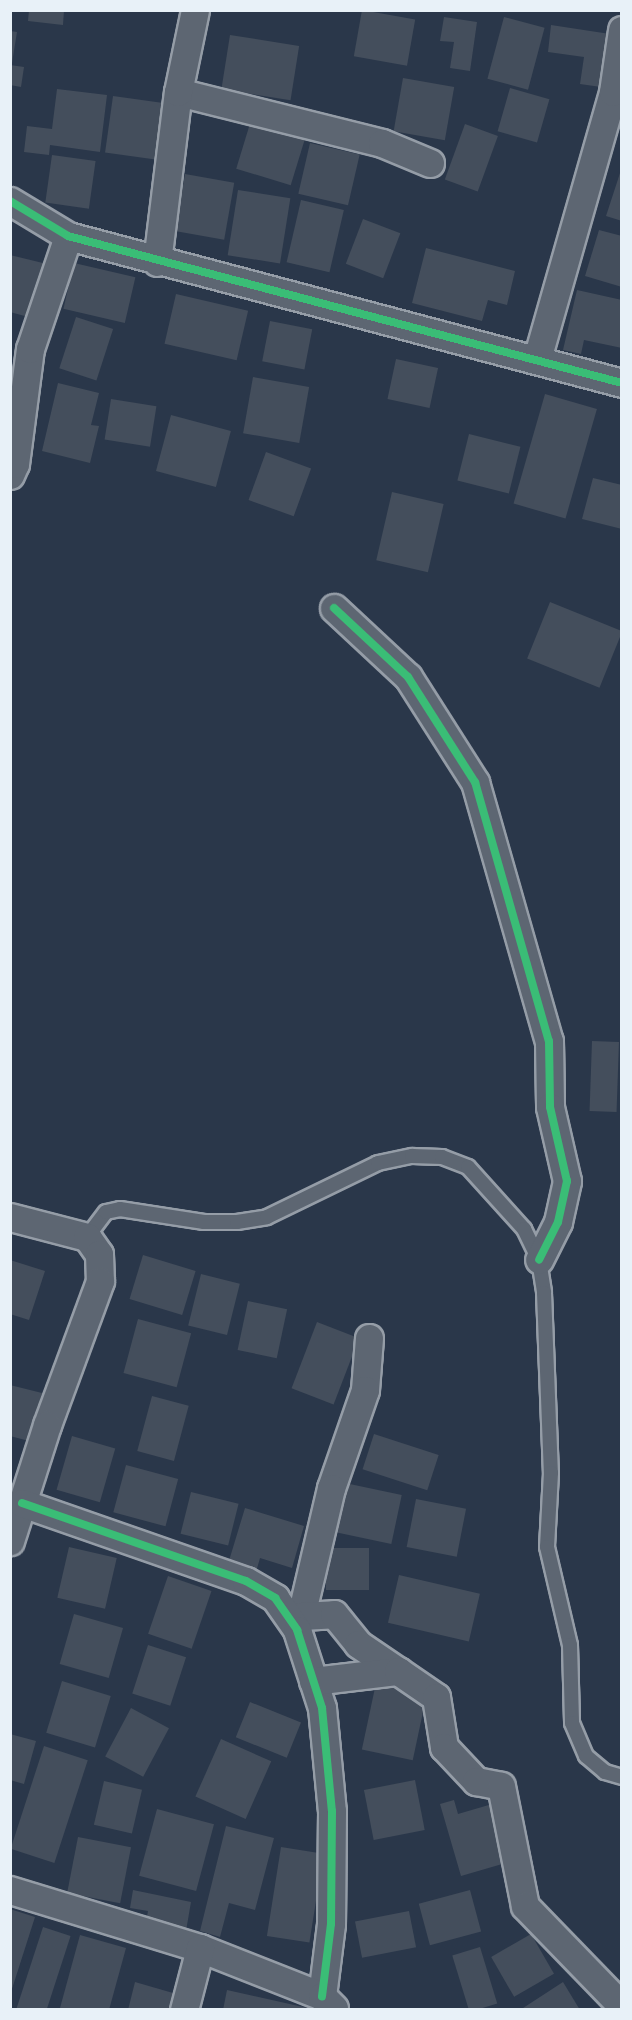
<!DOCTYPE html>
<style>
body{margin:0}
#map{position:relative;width:632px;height:2020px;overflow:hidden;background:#2a374a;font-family:Caveat,sans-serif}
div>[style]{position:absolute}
.building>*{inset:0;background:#444e5c;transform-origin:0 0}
.roads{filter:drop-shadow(2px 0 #959da7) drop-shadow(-2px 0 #959da7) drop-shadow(0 2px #959da7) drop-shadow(0 -2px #959da7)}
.service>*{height:14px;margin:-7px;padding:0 7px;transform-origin:7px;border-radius:7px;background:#5d6672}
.minor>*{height:27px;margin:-13.5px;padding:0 13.5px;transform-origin:13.5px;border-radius:13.5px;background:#5d6672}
.cycleway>*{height:8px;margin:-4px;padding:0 4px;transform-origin:4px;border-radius:4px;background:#3abd76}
span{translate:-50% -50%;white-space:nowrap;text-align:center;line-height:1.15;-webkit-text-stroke:6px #1d3557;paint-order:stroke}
.frame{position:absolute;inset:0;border:12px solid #e8f1f8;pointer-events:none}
</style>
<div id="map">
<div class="building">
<div style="clip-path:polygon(29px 10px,64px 10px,63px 25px,28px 21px)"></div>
<div style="left:362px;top:10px;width:54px;height:47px;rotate:10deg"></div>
<div style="clip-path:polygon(444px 17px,477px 22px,470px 71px,450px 68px,454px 42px,440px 41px)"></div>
<div style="left:504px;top:17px;width:42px;height:64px;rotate:15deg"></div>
<div style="clip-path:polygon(551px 25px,610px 34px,601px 87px,580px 84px,584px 57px,548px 52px)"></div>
<div style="clip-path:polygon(10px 31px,17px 32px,12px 63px,10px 63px)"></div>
<div style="left:230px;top:35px;width:70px;height:55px;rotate:9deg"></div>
<div style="clip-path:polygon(10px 65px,24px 67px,21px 87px,10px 85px)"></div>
<div style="left:403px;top:78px;width:52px;height:54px;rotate:10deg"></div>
<div style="left:510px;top:88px;width:41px;height:45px;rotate:16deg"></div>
<div style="clip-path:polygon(57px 89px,107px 95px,100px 152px,50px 145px,49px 155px,24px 152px,27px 126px,52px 129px)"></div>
<div style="left:113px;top:96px;width:58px;height:57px;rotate:8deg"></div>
<div style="left:252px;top:117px;width:57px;height:54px;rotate:17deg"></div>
<div style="left:465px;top:124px;width:35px;height:59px;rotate:20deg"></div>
<div style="left:310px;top:143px;width:51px;height:52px;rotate:13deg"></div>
<div style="left:52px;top:155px;width:44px;height:48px;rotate:8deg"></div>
<div style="clip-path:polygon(621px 170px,622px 170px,622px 221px,606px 216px)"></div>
<div style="left:185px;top:174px;width:50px;height:58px;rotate:10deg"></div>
<div style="left:238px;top:190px;width:53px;height:66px;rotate:9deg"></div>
<div style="left:301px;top:200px;width:44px;height:64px;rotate:13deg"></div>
<div style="left:363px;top:219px;width:40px;height:48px;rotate:21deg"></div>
<div style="clip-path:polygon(599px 230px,622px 236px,622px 287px,585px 276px)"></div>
<div style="clip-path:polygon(426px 248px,515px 271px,507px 305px,488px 300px,482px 321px,412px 303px)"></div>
<div style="clip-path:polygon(10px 255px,47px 264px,32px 318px,10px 312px)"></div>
<div style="left:74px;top:263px;width:63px;height:47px;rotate:13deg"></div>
<div style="clip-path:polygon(577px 290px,622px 300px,622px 348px,584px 340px,581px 354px,563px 350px)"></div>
<div style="left:176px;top:294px;width:74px;height:51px;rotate:13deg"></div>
<div style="left:76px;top:317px;width:39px;height:54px;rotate:18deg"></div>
<div style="left:270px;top:321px;width:43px;height:41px;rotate:11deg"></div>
<div style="left:396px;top:359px;width:43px;height:41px;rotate:12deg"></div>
<div style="left:253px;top:377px;width:57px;height:57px;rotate:10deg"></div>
<div style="clip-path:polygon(58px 383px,99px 393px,91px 425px,99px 426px,90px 463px,42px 451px)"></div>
<div style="left:545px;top:394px;width:54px;height:114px;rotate:16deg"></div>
<div style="left:111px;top:399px;width:46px;height:41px;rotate:9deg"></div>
<div style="left:171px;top:415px;width:62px;height:58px;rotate:15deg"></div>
<div style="left:469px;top:434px;width:53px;height:48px;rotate:14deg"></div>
<div style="left:266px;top:452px;width:48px;height:51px;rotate:20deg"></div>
<div style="clip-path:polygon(593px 478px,622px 485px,622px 529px,582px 519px)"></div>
<div style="left:392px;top:492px;width:53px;height:70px;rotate:13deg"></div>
<div style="left:550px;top:602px;width:78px;height:61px;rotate:22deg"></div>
<div style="left:592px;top:1041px;width:27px;height:70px;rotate:2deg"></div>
<div style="left:143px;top:1255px;width:55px;height:46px;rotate:17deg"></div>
<div style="clip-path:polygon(10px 1260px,45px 1271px,29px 1320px,10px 1314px)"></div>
<div style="left:201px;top:1274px;width:40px;height:53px;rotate:14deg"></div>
<div style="left:248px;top:1301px;width:40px;height:50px;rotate:12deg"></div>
<div style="left:138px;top:1319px;width:55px;height:56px;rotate:15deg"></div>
<div style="left:317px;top:1322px;width:45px;height:71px;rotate:21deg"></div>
<div style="clip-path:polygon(10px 1385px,42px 1393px,29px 1441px,10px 1436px)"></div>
<div style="left:152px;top:1396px;width:38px;height:57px;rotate:15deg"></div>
<div style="left:374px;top:1434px;width:68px;height:37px;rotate:18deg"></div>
<div style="left:72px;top:1436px;width:45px;height:56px;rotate:16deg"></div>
<div style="left:126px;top:1465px;width:54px;height:49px;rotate:15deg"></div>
<div style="left:345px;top:1483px;width:58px;height:50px;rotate:12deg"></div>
<div style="left:191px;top:1492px;width:49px;height:43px;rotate:14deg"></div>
<div style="left:416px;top:1499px;width:51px;height:49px;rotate:11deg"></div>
<div style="clip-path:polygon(245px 1508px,304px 1526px,292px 1568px,260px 1558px,256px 1572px,228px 1564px)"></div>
<div style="left:69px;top:1547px;width:49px;height:52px;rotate:13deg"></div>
<div style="left:326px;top:1548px;width:43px;height:42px"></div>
<div style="left:399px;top:1575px;width:83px;height:49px;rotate:13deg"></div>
<div style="left:168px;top:1576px;width:46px;height:61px;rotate:19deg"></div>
<div style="left:74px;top:1614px;width:51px;height:52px;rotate:16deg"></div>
<div style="left:148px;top:1645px;width:40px;height:51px;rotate:18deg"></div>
<div style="left:62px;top:1681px;width:51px;height:54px;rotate:17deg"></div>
<div style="left:376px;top:1683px;width:52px;height:68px;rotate:12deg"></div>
<div style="left:250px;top:1702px;width:55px;height:38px;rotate:22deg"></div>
<div style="left:131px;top:1708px;width:43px;height:55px;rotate:28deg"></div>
<div style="clip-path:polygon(10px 1734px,36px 1741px,24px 1784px,10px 1780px)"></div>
<div style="left:221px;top:1739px;width:55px;height:63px;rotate:24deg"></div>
<div style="left:44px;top:1746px;width:46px;height:108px;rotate:18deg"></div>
<div style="left:415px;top:1780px;width:51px;height:52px;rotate:79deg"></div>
<div style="left:104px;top:1781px;width:39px;height:45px;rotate:13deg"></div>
<div style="clip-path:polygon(454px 1800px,458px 1814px,499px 1802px,516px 1860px,461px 1876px,440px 1804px)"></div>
<div style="left:157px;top:1809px;width:59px;height:69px;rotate:15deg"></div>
<div style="clip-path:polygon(226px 1826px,274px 1838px,255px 1910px,229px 1903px,220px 1937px,200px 1931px)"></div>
<div style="left:78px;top:1837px;width:54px;height:57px;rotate:11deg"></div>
<div style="left:281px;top:1847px;width:43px;height:90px;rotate:9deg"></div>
<div style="clip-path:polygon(133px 1890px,191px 1902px,186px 1931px,146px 1922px,148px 1911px,130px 1908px)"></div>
<div style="left:470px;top:1890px;width:43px;height:53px;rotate:75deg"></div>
<div style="clip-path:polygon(10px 1909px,35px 1917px,11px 1992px,10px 1992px)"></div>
<div style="left:409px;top:1911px;width:37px;height:55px;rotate:79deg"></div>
<div style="left:43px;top:1927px;width:29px;height:87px;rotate:18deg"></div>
<div style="left:531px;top:1934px;width:46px;height:46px;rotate:60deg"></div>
<div style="clip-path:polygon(80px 1935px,126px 1948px,109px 2010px,60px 2008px)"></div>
<div style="left:480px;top:1947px;width:59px;height:29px;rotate:73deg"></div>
<div style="clip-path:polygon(135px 1982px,173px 1993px,169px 2010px,128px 2010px)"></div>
<div style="clip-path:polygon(563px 1982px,580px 2010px,520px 2010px)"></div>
<div style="clip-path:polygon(227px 1990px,312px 2009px,312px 2010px,223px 2010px)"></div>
</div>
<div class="roads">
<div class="service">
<div style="left:87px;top:1237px;width:31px;rotate:-53deg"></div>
<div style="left:106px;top:1212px;width:14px;rotate:-12deg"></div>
<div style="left:120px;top:1209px;width:85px;rotate:8.8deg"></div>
<div style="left:204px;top:1222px;width:33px"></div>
<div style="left:237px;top:1222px;width:30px;rotate:-9deg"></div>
<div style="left:267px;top:1217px;width:123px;rotate:-25.9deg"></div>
<div style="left:378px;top:1163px;width:35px;rotate:-12deg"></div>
<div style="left:412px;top:1156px;width:30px;rotate:2deg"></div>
<div style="left:442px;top:1157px;width:28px;rotate:21deg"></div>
<div style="left:468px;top:1167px;width:84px;rotate:47.9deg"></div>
<div style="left:524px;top:1229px;width:34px;rotate:64deg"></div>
<div style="left:539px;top:1260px;width:33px;rotate:81deg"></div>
<div style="left:544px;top:1293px;width:180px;rotate:87.8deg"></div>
<div style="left:551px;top:1473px;width:74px;rotate:93.1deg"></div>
<div style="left:547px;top:1547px;width:101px;rotate:76.8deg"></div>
<div style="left:570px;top:1645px;width:78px;rotate:88.5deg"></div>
<div style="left:572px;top:1723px;width:36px;rotate:67deg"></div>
<div style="left:586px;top:1756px;width:25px;rotate:40deg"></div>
<div style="left:605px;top:1772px;width:18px;rotate:16deg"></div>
</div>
<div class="minor">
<div style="left:178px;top:92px;width:210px;rotate:14deg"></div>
<div style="left:382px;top:143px;width:52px;rotate:22.6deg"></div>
<div style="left:10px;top:201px;width:68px;rotate:31.1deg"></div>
<div style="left:68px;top:236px;width:573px;rotate:14.86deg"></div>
<div style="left:157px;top:262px;width:171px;rotate:-83deg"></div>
<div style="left:178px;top:92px;width:84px;rotate:-78.3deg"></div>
<div style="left:537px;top:359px;width:278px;rotate:-74.1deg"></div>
<div style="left:613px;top:92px;width:63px;rotate:-81.7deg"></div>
<div style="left:10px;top:475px;width:12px;rotate:-66deg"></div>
<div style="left:15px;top:464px;width:116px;rotate:-82.6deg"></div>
<div style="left:30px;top:349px;width:119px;rotate:-71.4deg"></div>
<div style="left:334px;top:608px;width:101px;rotate:43deg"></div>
<div style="left:408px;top:677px;width:125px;rotate:57.5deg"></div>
<div style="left:475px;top:782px;width:269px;rotate:74.1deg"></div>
<div style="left:549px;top:1041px;width:66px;rotate:89.1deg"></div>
<div style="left:550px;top:1107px;width:76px;rotate:77.1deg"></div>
<div style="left:567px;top:1181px;width:42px;rotate:102.4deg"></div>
<div style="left:558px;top:1222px;width:42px;rotate:116.6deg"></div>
<div style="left:10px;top:1217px;width:80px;rotate:14.6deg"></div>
<div style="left:87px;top:1237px;width:21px;rotate:55deg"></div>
<div style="left:99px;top:1254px;width:27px;rotate:88deg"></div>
<div style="left:100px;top:1281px;width:153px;rotate:110.2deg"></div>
<div style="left:47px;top:1425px;width:122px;rotate:107.7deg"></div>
<div style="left:369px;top:1338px;width:52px;rotate:94.4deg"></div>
<div style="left:365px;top:1390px;width:104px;rotate:109.1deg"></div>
<div style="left:331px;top:1488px;width:131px;rotate:103.2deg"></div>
<div style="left:301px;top:1616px;width:33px;rotate:-3deg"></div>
<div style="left:334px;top:1614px;width:38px;rotate:51deg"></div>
<div style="left:358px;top:1644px;width:48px;rotate:34deg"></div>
<div style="left:22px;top:1503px;width:237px;rotate:19.2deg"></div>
<div style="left:246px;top:1581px;width:34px;rotate:30deg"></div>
<div style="left:275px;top:1598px;width:39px;rotate:55deg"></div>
<div style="left:297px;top:1630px;width:82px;rotate:72.2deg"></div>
<div style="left:322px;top:1708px;width:103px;rotate:84.5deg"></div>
<div style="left:332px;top:1811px;width:113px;rotate:90.5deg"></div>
<div style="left:331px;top:1924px;width:73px;rotate:97.1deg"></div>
<div style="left:313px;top:1681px;width:86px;rotate:-6.7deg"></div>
<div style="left:398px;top:1671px;width:46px;rotate:34.4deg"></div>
<div style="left:436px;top:1697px;width:51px;rotate:80.9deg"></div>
<div style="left:444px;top:1747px;width:47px;rotate:46.7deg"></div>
<div style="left:476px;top:1781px;width:25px;rotate:11deg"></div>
<div style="left:501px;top:1786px;width:122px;rotate:78.7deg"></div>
<div style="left:525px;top:1906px;width:139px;rotate:45.9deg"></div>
<div style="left:10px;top:1890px;width:199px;rotate:17deg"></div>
<div style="left:200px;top:1948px;width:131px;rotate:21.5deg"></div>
<div style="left:322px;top:1996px;width:17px;rotate:45deg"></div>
<div style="left:184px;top:2010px;width:64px;rotate:-75.5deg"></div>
</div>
</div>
<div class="cycleway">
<div style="left:10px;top:201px;width:68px;rotate:31.1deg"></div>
<div style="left:68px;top:236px;width:573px;rotate:14.86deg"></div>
<div style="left:334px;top:608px;width:101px;rotate:43deg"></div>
<div style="left:408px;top:677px;width:125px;rotate:57.5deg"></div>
<div style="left:475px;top:782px;width:269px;rotate:74.1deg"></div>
<div style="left:549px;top:1041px;width:66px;rotate:89.1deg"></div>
<div style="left:550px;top:1107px;width:76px;rotate:77.1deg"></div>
<div style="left:567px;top:1181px;width:42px;rotate:102.4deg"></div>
<div style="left:558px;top:1222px;width:42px;rotate:116.6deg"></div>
<div style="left:22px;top:1503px;width:237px;rotate:19.2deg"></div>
<div style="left:246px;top:1581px;width:34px;rotate:30deg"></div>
<div style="left:275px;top:1598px;width:39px;rotate:55deg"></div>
<div style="left:297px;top:1630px;width:82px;rotate:72.2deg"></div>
<div style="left:322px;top:1708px;width:103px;rotate:84.5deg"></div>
<div style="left:332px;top:1811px;width:113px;rotate:90.5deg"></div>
<div style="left:331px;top:1924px;width:73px;rotate:97.1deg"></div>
</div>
<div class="frame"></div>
</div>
